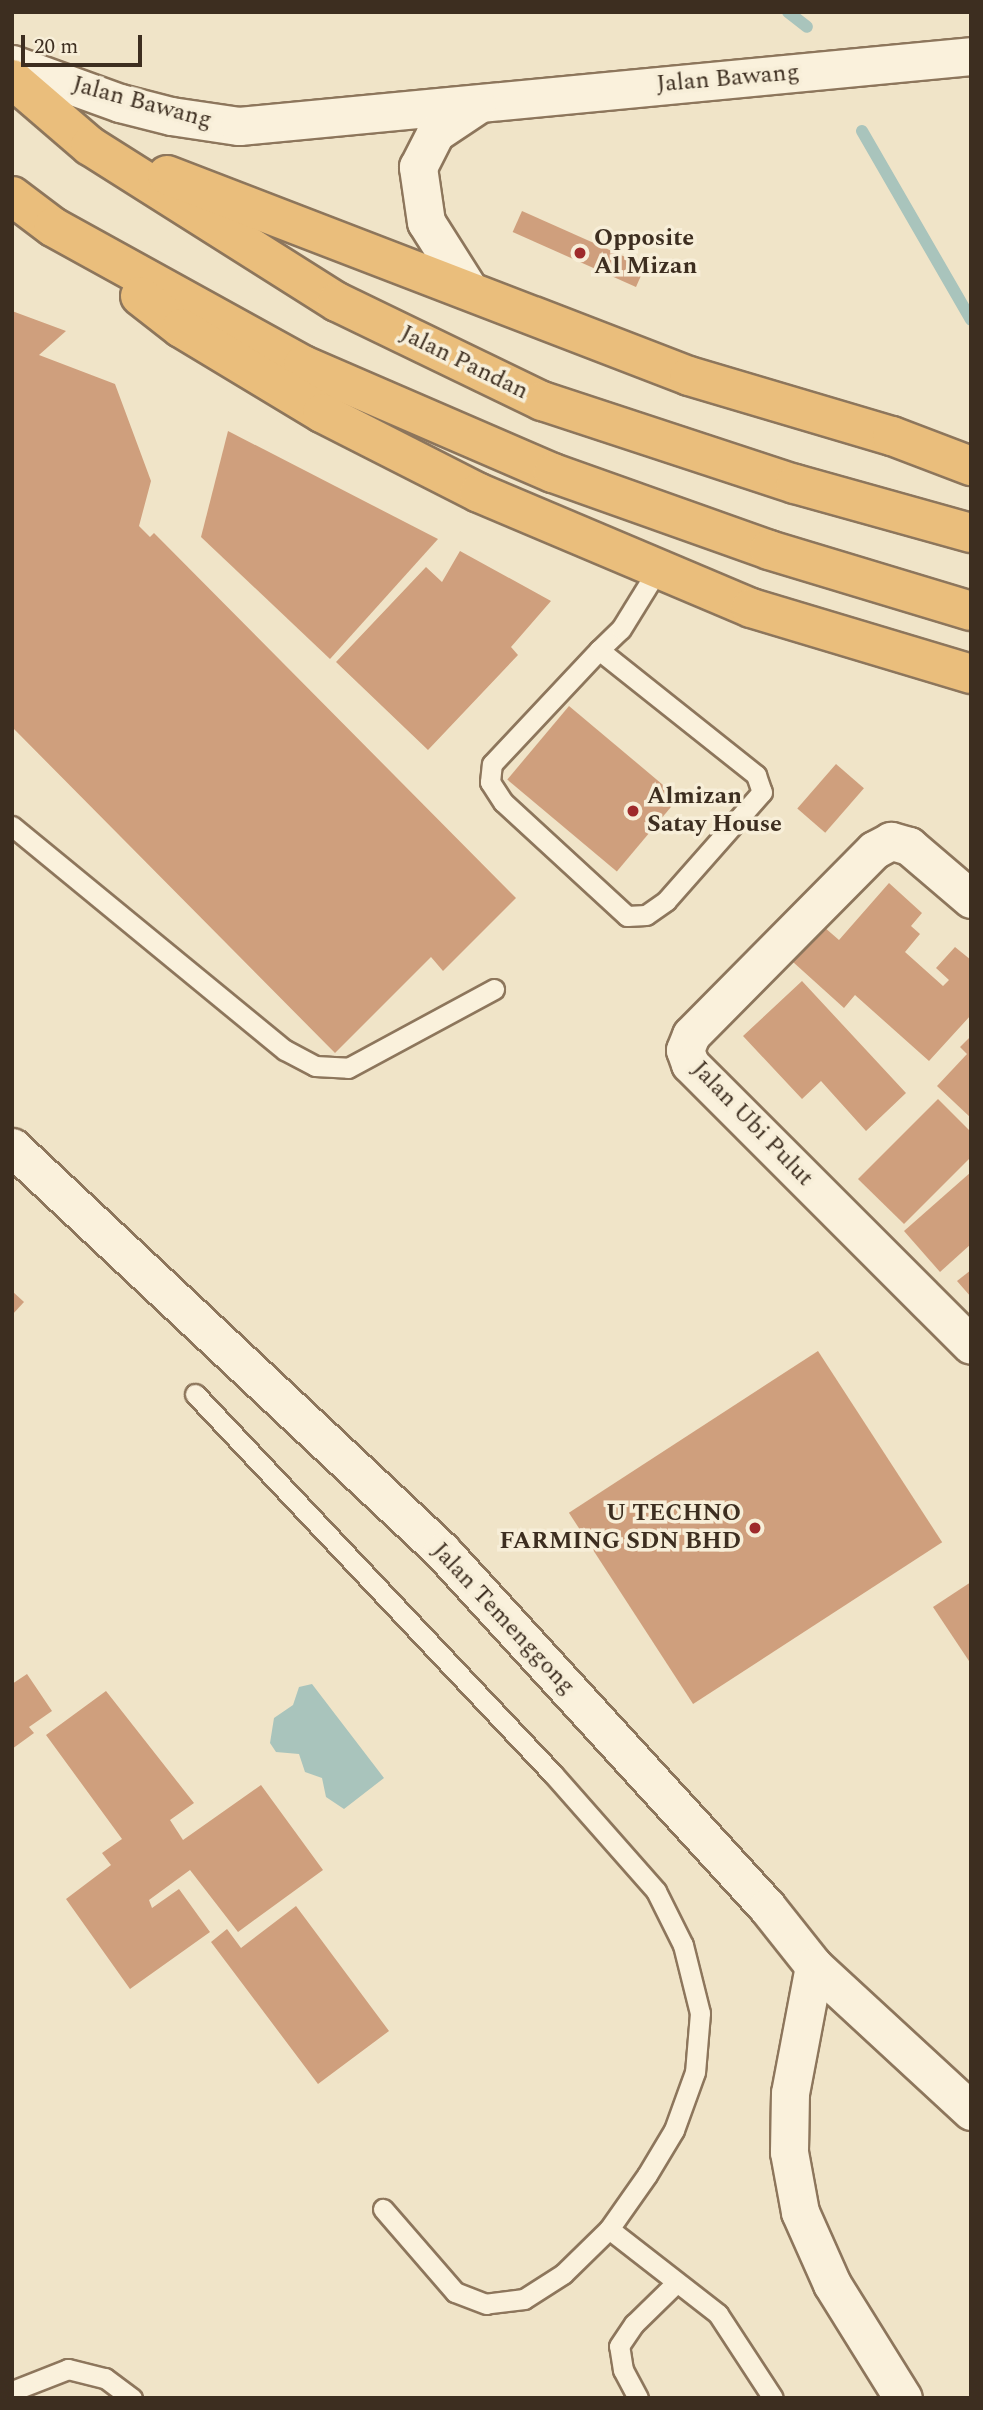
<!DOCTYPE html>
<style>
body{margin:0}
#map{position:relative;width:983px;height:2410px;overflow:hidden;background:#f0e4c8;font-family:Spectral,serif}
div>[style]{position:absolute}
.water>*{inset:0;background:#a9c4bc}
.stream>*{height:12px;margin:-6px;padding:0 6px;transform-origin:6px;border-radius:6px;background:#a9c4bc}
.building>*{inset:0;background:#cf9f7d;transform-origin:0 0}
.roads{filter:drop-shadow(2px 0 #8d765c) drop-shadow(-2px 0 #8d765c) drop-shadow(0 2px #8d765c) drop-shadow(0 -2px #8d765c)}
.service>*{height:19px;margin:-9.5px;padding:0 9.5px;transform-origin:9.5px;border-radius:9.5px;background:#faf1dc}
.minor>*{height:37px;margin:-18.5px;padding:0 18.5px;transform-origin:18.5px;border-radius:18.5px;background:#faf1dc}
.trunk>*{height:38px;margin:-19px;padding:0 19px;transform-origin:19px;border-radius:19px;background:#eabe7c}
.dots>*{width:19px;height:19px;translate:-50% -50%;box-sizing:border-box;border:4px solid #f7eed8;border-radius:50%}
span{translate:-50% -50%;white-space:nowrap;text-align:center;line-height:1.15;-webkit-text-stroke:7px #f7eed8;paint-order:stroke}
.street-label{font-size:24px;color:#3d2e20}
.poi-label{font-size:24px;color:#3d2e20;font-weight:700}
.left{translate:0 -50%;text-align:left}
.right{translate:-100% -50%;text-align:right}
.frame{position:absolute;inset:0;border:14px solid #3d2e20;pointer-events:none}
.scale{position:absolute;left:21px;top:35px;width:121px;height:32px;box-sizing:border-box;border:4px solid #3d2e20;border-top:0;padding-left:9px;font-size:21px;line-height:24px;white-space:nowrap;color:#3d2e20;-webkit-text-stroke:5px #f7eed8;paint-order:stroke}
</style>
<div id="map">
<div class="water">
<div style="clip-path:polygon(312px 1684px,384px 1778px,344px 1809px,326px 1797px,322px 1778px,305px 1772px,299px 1754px,276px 1752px,270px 1743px,274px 1718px,293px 1705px,299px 1687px)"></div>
</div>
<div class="stream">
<div style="left:788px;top:12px;width:24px;rotate:38deg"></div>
<div style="left:862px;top:131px;width:218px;rotate:60deg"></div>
</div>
<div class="building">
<div style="left:522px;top:211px;width:135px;height:23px;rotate:24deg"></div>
<div style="clip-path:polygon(12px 311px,66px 331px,39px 355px,115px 384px,151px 481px,139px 526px,150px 537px,154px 533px,516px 898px,443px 971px,431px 957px,335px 1053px,12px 727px)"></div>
<div style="clip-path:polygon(228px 431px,438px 539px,330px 659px,201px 537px)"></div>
<div style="clip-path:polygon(460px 551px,551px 601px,511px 647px,518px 655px,428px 750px,336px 662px,426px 567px,442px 582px)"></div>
<div style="left:569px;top:706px;width:143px;height:96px;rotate:40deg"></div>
<div style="left:836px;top:764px;width:37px;height:59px;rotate:41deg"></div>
<div style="clip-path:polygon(889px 883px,922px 913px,911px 926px,920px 934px,905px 952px,943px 986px,949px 980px,936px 968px,955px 947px,971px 960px,971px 1015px,929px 1061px,855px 995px,844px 1008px,793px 962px,824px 927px,839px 940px)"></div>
<div style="clip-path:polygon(802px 981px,906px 1093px,866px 1131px,821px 1081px,802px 1099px,743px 1036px)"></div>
<div style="clip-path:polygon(971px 1036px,971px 1118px,937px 1086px,967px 1054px,960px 1047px)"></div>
<div style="clip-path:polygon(938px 1099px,971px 1132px,971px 1157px,904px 1224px,858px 1179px)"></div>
<div style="clip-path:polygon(971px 1172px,971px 1244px,940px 1272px,904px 1231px)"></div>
<div style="clip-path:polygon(971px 1270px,971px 1297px,957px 1281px)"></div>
<div style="clip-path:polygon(12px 1291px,24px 1302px,12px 1315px)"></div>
<div style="left:818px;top:1351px;width:228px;height:297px;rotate:57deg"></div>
<div style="clip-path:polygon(971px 1582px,971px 1664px,933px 1607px)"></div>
<div style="clip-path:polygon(27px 1674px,52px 1711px,29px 1727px,34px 1733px,12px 1749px,12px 1684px)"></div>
<div style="clip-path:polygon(106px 1691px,194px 1803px,170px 1820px,183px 1840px,261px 1785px,323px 1870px,238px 1932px,190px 1870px,149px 1900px,152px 1908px,179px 1889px,210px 1932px,130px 1989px,66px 1899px,111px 1865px,102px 1853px,122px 1839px,46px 1735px)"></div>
<div style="clip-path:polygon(296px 1906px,389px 2031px,318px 2084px,211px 1942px,227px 1929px,241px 1948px)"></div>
</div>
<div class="roads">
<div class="service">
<div style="left:599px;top:650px;width:201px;rotate:38.5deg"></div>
<div style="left:756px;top:775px;width:18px;rotate:71deg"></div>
<div style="left:762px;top:792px;width:145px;rotate:131.4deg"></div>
<div style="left:666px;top:901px;width:24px;rotate:145deg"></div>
<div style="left:646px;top:915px;width:19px;rotate:177deg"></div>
<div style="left:627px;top:916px;width:168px;rotate:-137.4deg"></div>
<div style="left:503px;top:802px;width:24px;rotate:-123deg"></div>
<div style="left:490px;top:782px;width:18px;rotate:-84deg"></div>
<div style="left:492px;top:764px;width:156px;rotate:-46.8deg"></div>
<div style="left:599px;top:650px;width:30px;rotate:-44deg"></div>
<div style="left:621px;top:629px;width:70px;rotate:-58.3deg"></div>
<div style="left:12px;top:826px;width:353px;rotate:39.4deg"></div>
<div style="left:285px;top:1050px;width:34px;rotate:28deg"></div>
<div style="left:315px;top:1066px;width:33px;rotate:3deg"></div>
<div style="left:348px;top:1068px;width:166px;rotate:-28.4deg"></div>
<div style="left:195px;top:1394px;width:522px;rotate:46.71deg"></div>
<div style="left:553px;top:1774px;width:156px;rotate:48.6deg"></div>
<div style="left:656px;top:1891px;width:60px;rotate:63.4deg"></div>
<div style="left:683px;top:1945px;width:70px;rotate:76deg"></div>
<div style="left:700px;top:2013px;width:59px;rotate:94.8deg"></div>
<div style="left:695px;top:2072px;width:62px;rotate:109.9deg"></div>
<div style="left:674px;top:2130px;width:52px;rotate:121deg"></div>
<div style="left:647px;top:2175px;width:66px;rotate:125.1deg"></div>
<div style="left:609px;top:2229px;width:64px;rotate:135.6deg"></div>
<div style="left:563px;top:2274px;width:46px;rotate:147.3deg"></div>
<div style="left:524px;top:2299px;width:38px;rotate:173deg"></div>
<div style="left:486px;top:2304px;width:33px;rotate:-159deg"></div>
<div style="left:455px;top:2292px;width:110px;rotate:-130.9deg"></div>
<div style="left:609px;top:2229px;width:138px;rotate:37.9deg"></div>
<div style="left:718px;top:2314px;width:100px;rotate:56.8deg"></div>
<div style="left:12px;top:2391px;width:60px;rotate:-21.4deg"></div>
<div style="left:68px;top:2369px;width:38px;rotate:14deg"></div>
<div style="left:105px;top:2378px;width:34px;rotate:37deg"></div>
<div style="left:638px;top:2398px;width:32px;rotate:-118deg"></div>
<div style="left:623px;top:2370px;width:24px;rotate:-99deg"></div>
<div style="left:619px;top:2346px;width:27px;rotate:-56deg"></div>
<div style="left:634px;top:2324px;width:59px;rotate:-44.3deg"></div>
</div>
<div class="minor">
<div style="left:12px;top:64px;width:115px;rotate:19.9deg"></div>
<div style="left:120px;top:103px;width:53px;rotate:14.3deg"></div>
<div style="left:171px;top:116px;width:69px;rotate:8.4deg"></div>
<div style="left:239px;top:126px;width:735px;rotate:-5.46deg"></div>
<div style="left:469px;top:290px;width:80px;rotate:-122.3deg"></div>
<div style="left:426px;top:222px;width:56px;rotate:-98.3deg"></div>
<div style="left:418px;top:167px;width:38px;rotate:-63deg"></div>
<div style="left:435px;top:133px;width:50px;rotate:-33.7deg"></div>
<div style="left:971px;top:899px;width:82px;rotate:-139.5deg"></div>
<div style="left:909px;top:846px;width:19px;rotate:-164deg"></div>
<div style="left:891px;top:841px;width:19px;rotate:152deg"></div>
<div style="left:874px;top:850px;width:260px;rotate:134.7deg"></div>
<div style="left:691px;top:1035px;width:16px;rotate:112deg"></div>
<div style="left:685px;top:1050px;width:15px;rotate:70deg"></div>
<div style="left:690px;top:1064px;width:397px;rotate:45deg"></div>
<div style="left:12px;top:1147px;width:590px;rotate:43.21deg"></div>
<div style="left:442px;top:1551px;width:482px;rotate:47.6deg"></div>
<div style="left:767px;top:1907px;width:75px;rotate:51.5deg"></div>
<div style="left:814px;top:1966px;width:214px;rotate:42.7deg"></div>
<div style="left:814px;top:1966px;width:129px;rotate:100.7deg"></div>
<div style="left:790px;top:2093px;width:59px;rotate:91deg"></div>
<div style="left:789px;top:2152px;width:61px;rotate:79.6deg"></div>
<div style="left:800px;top:2212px;width:79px;rotate:66deg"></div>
<div style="left:832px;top:2284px;width:134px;rotate:58.1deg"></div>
</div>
<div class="trunk">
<div style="left:12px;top:79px;width:103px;rotate:40.7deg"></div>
<div style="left:90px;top:146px;width:292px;rotate:32.3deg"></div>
<div style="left:337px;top:302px;width:228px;rotate:25.8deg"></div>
<div style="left:542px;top:401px;width:266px;rotate:18.2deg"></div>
<div style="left:795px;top:484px;width:183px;rotate:15.6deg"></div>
<div style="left:167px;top:175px;width:559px;rotate:21.06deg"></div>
<div style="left:689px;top:376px;width:212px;rotate:16.5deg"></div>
<div style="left:892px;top:436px;width:85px;rotate:20.8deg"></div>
<div style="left:12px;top:196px;width:51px;rotate:37.1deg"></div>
<div style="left:53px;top:227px;width:286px;rotate:28.9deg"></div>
<div style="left:303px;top:365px;width:272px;rotate:23.4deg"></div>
<div style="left:553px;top:473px;width:229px;rotate:19.6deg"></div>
<div style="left:769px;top:550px;width:211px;rotate:16.8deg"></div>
<div style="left:140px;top:296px;width:52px;rotate:38deg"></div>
<div style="left:181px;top:328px;width:165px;rotate:31.1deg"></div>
<div style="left:322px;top:413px;width:176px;rotate:27deg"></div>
<div style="left:479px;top:493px;width:295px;rotate:22.9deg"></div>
<div style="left:751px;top:608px;width:230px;rotate:16.7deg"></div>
</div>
</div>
<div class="dots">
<div style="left:580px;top:253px;background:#9e2a2b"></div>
<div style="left:633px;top:811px;background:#9e2a2b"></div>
<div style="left:755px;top:1528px;background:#9e2a2b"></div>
</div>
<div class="street-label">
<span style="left:728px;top:79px;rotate:-5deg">Jalan Bawang</span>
<span style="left:142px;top:103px;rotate:15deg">Jalan Bawang</span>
<span style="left:464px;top:363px;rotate:26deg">Jalan Pandan</span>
<span style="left:752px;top:1124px;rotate:46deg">Jalan Ubi Pulut</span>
<span style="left:503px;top:1619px;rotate:47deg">Jalan Temenggong</span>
</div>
<div class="poi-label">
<span class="left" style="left:594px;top:253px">Opposite<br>Al Mizan</span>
<span class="left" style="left:647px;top:811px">Almizan<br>Satay House</span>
<span class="right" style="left:741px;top:1528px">U TECHNO<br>FARMING SDN BHD</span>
</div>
<div class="frame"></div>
<div class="scale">20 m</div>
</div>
